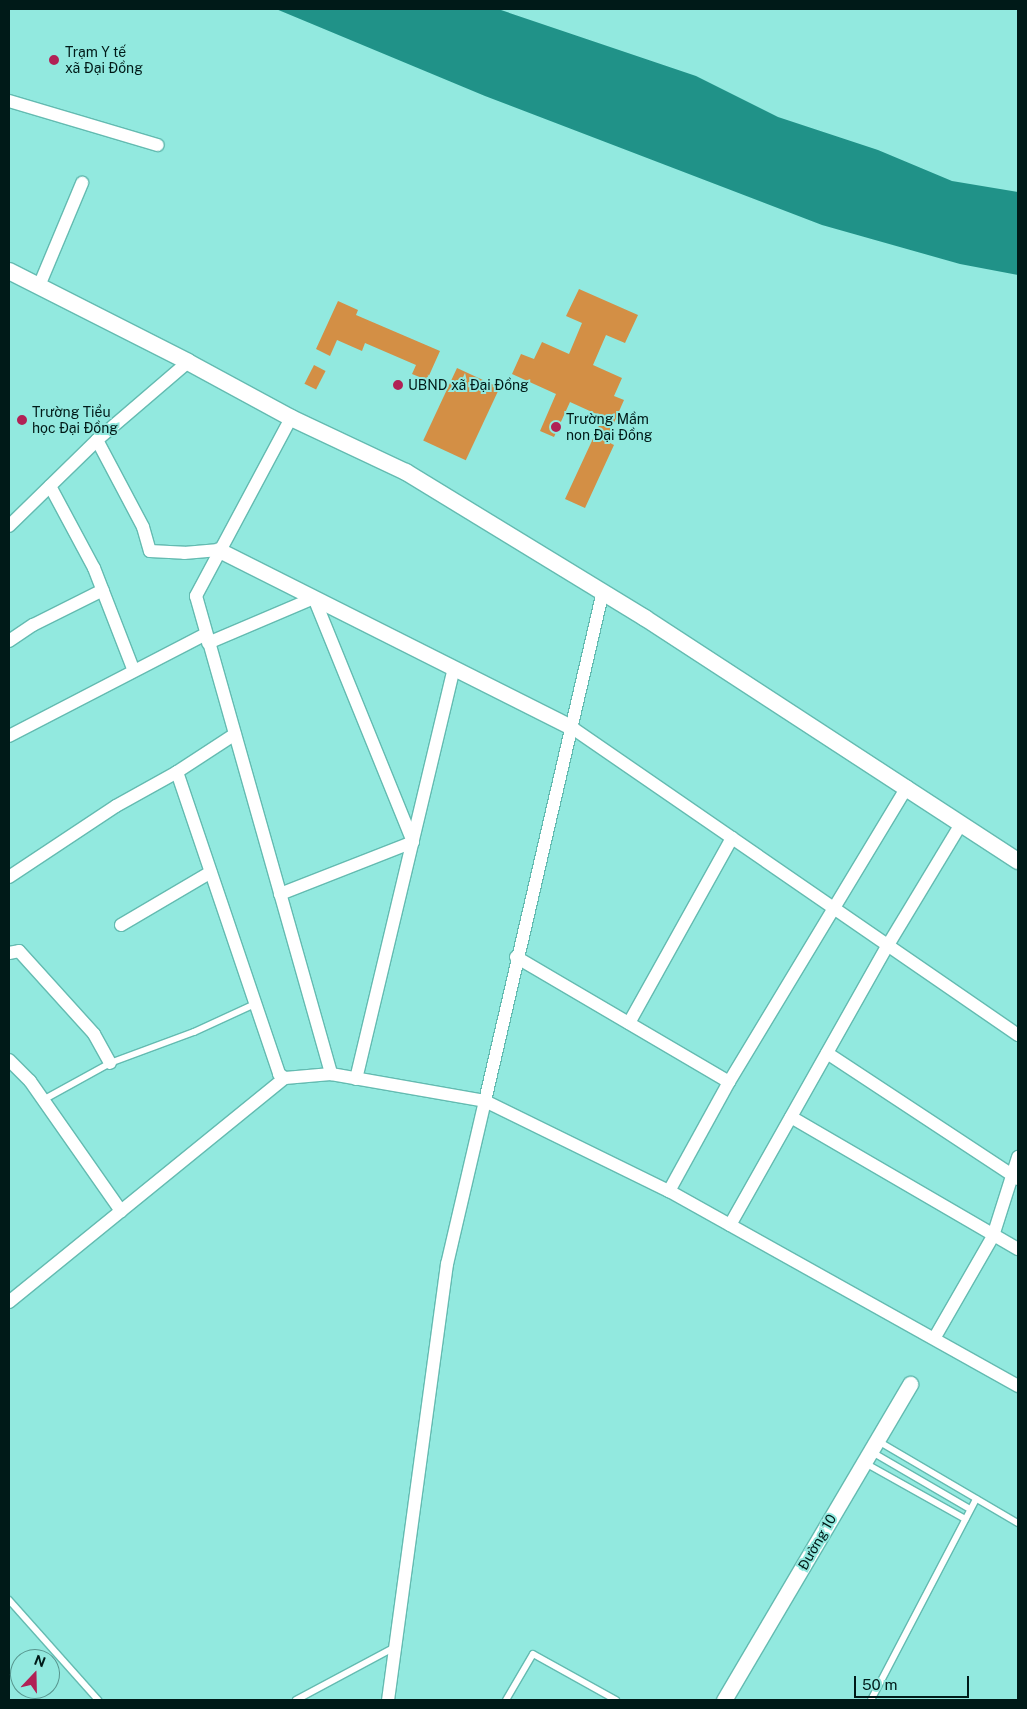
<!DOCTYPE html>
<meta charset="utf-8">
<style>
body{margin:0}
#map{position:relative;width:1027px;height:1709px;overflow:hidden;background:#92e9df;font-family:"Public Sans",sans-serif}
div>[style]{position:absolute}
.water>*{inset:0;background:#209288}
.building>*{inset:0;background:#d38f45;transform-origin:0 0}
.roads{filter:drop-shadow(1px 0 #64bbb1) drop-shadow(-1px 0 #64bbb1) drop-shadow(0 1px #64bbb1) drop-shadow(0 -1px #64bbb1)}
.service>*{height:6px;margin:-3px;padding:0 3px;transform-origin:3px;border-radius:3px;background:#fff}
.minor>*{height:12px;margin:-6px;padding:0 6px;transform-origin:6px;border-radius:6px;background:#fff}
.tertiary>*{height:15px;margin:-7.5px;padding:0 7.5px;transform-origin:7.5px;border-radius:7.5px;background:#fff}
.secondary>*{height:16px;margin:-8px;padding:0 8px;transform-origin:8px;border-radius:8px;background:#fff}
.dots>*{width:14px;height:14px;translate:-50% -50%;box-sizing:border-box;border:2px solid #92e9df;border-radius:50%}
span{translate:-50% -50%;white-space:nowrap;text-align:center;line-height:1.15;-webkit-text-stroke:4px #92e9df;paint-order:stroke}
.poi-label{font-size:14px;color:#001a18}
.left{translate:0 -50%;text-align:left}
.street-label{font-size:14px;color:#001a18}
.frame{position:absolute;inset:0;border:10px solid #001a18;pointer-events:none}
.north{position:absolute;left:10px;top:1649px;width:50px;height:50px;box-sizing:border-box;background:#92e9df;border:1px solid #58968f;border-radius:50%;rotate:21deg;font-size:14px;font-weight:700;line-height:20px;text-align:center;color:#001a18}
.north::after{content:'';display:block;margin:auto;width:18px;height:22px;background:#b12155;clip-path:polygon(50% 0,100% 100%,50% 72%,0 100%)}
.scale{position:absolute;left:854px;top:1676px;width:115px;height:22px;box-sizing:border-box;border:2px solid #001a18;border-top:0;padding-left:6px;font-size:15px;line-height:18px;white-space:nowrap;color:#001a18;-webkit-text-stroke:4px #92e9df;paint-order:stroke}
</style>
<div id="map">
<div class="water">
<div style="clip-path:polygon(276px 9px,498px 9px,696px 76px,778px 117px,878px 150px,952px 181px,1018px 192px,1018px 275px,960px 264px,822px 225px,485px 96px)"></div>
</div>
<div class="building">
<div style="clip-path:polygon(579px 289px,638px 315px,625px 343px,606px 335px,593px 365px,622px 378px,614px 396px,624px 400px,606px 441px,614px 445px,585px 508px,565px 499px,603px 417px,570px 402px,554px 437px,540px 431px,556px 394px,512px 374px,521px 354px,534px 359px,542px 342px,569px 354px,582px 323px,566px 316px)"></div>
<div style="clip-path:polygon(338px 301px,358px 310px,356px 315px,440px 351px,427px 380px,412px 374px,416px 365px,365px 343px,362px 351px,337px 340px,330px 356px,316px 349px)"></div>
<div style="left:314px;top:365px;width:13px;height:21px;rotate:27deg"></div>
<div style="left:457px;top:368px;width:47px;height:80px;rotate:25deg"></div>
</div>
<div class="roads">
<div class="service">
<div style="left:43px;top:1100px;width:77px;rotate:-28.9deg"></div>
<div style="left:110px;top:1063px;width:90px;rotate:-20.3deg"></div>
<div style="left:194px;top:1032px;width:67px;rotate:-24.7deg"></div>
<div style="left:878px;top:1441px;width:162px;rotate:30.4deg"></div>
<div style="left:872px;top:1452px;width:113px;rotate:30.2deg"></div>
<div style="left:865px;top:1463px;width:115px;rotate:29.2deg"></div>
<div style="left:9px;top:1600px;width:134px;rotate:48.3deg"></div>
<div style="left:296px;top:1700px;width:110px;rotate:-28.2deg"></div>
<div style="left:506px;top:1700px;width:53px;rotate:-59.6deg"></div>
<div style="left:533px;top:1654px;width:95px;rotate:29deg"></div>
<div style="left:871px;top:1700px;width:227px;rotate:-62.4deg"></div>
</div>
<div class="minor">
<div style="left:9px;top:101px;width:155px;rotate:16.5deg"></div>
<div style="left:39px;top:286px;width:112px;rotate:-67.3deg"></div>
<div style="left:291px;top:418px;width:202px;rotate:118.1deg"></div>
<div style="left:196px;top:596px;width:497px;rotate:74.2deg"></div>
<div style="left:97px;top:440px;width:98px;rotate:62.1deg"></div>
<div style="left:143px;top:527px;width:25px;rotate:74deg"></div>
<div style="left:150px;top:551px;width:34px;rotate:3deg"></div>
<div style="left:184px;top:553px;width:35px;rotate:-5deg"></div>
<div style="left:50px;top:486px;width:93px;rotate:61.8deg"></div>
<div style="left:94px;top:568px;width:110px;rotate:68.8deg"></div>
<div style="left:9px;top:526px;width:123px;rotate:-44.3deg"></div>
<div style="left:97px;top:440px;width:120px;rotate:-40.6deg"></div>
<div style="left:603px;top:591px;width:523px;rotate:103.03deg"></div>
<div style="left:485px;top:1101px;width:205px;rotate:26.1deg"></div>
<div style="left:669px;top:1191px;width:400px;rotate:29.2deg"></div>
<div style="left:9px;top:641px;width:29px;rotate:-34deg"></div>
<div style="left:33px;top:625px;width:78px;rotate:-26.6deg"></div>
<div style="left:208px;top:643px;width:115px;rotate:-23deg"></div>
<div style="left:314px;top:598px;width:263px;rotate:67.9deg"></div>
<div style="left:413px;top:842px;width:143px;rotate:158.6deg"></div>
<div style="left:571px;top:727px;width:543px;rotate:34.57deg"></div>
<div style="left:9px;top:736px;width:222px;rotate:-27.4deg"></div>
<div style="left:177px;top:772px;width:319px;rotate:71.3deg"></div>
<div style="left:279px;top:1074px;width:7px;rotate:34deg"></div>
<div style="left:9px;top:877px;width:128px;rotate:-33.6deg"></div>
<div style="left:116px;top:806px;width:70px;rotate:-29.1deg"></div>
<div style="left:177px;top:772px;width:69px;rotate:-33.2deg"></div>
<div style="left:121px;top:925px;width:104px;rotate:-30.5deg"></div>
<div style="left:9px;top:953px;width:10px;rotate:-11deg"></div>
<div style="left:19px;top:951px;width:112px;rotate:47.9deg"></div>
<div style="left:94px;top:1034px;width:33px;rotate:61deg"></div>
<div style="left:516px;top:957px;width:247px;rotate:30.4deg"></div>
<div style="left:629px;top:1023px;width:212px;rotate:-60.9deg"></div>
<div style="left:827px;top:1053px;width:229px;rotate:33.4deg"></div>
<div style="left:9px;top:1060px;width:30px;rotate:45deg"></div>
<div style="left:30px;top:1081px;width:159px;rotate:55deg"></div>
<div style="left:356px;top:1079px;width:423px;rotate:-76.6deg"></div>
<div style="left:791px;top:1117px;width:263px;rotate:30.2deg"></div>
<div style="left:669px;top:1191px;width:124px;rotate:-61.2deg"></div>
<div style="left:729px;top:1082px;width:345px;rotate:-58.9deg"></div>
<div style="left:730px;top:1225px;width:322px;rotate:-60.6deg"></div>
<div style="left:888px;top:945px;width:141px;rotate:-58.9deg"></div>
<div style="left:9px;top:1302px;width:355px;rotate:-39.1deg"></div>
<div style="left:285px;top:1078px;width:46px;rotate:-5deg"></div>
<div style="left:331px;top:1074px;width:156px;rotate:9.9deg"></div>
<div style="left:485px;top:1101px;width:167px;rotate:103.1deg"></div>
<div style="left:447px;top:1264px;width:440px;rotate:97.7deg"></div>
<div style="left:935px;top:1337px;width:116px;rotate:-60.1deg"></div>
<div style="left:993px;top:1236px;width:83px;rotate:-72.4deg"></div>
</div>
<div class="tertiary">
<div style="left:219px;top:550px;width:394px;rotate:26.7deg"></div>
<div style="left:724px;top:1700px;width:367px;rotate:-59.5deg"></div>
</div>
<div class="secondary">
<div style="left:9px;top:271px;width:201px;rotate:26.9deg"></div>
<div style="left:188px;top:362px;width:117px;rotate:28.5deg"></div>
<div style="left:291px;top:418px;width:127px;rotate:25.2deg"></div>
<div style="left:406px;top:472px;width:280px;rotate:31.4deg"></div>
<div style="left:645px;top:618px;width:445px;rotate:33.1deg"></div>
</div>
</div>
<div class="dots">
<div style="left:54px;top:60px;background:#b12155"></div>
<div style="left:398px;top:385px;background:#b12155"></div>
<div style="left:22px;top:420px;background:#b12155"></div>
<div style="left:556px;top:427px;background:#b12155"></div>
</div>
<div class="poi-label">
<span class="left" style="left:65px;top:60px">Trạm Y tế<br>xã Đại Đồng</span>
<span class="left" style="left:408px;top:385px">UBND xã Đại Đồng</span>
<span class="left" style="left:32px;top:420px">Trường Tiểu<br>học Đại Đồng</span>
<span class="left" style="left:566px;top:427px">Trường Mầm<br>non Đại Đồng</span>
</div>
<div class="street-label">
<span style="left:817px;top:1542px;rotate:-60deg">Đường 10</span>
</div>
<div class="frame"></div>
<div class="north">N</div>
<div class="scale">50 m</div>
</div>
